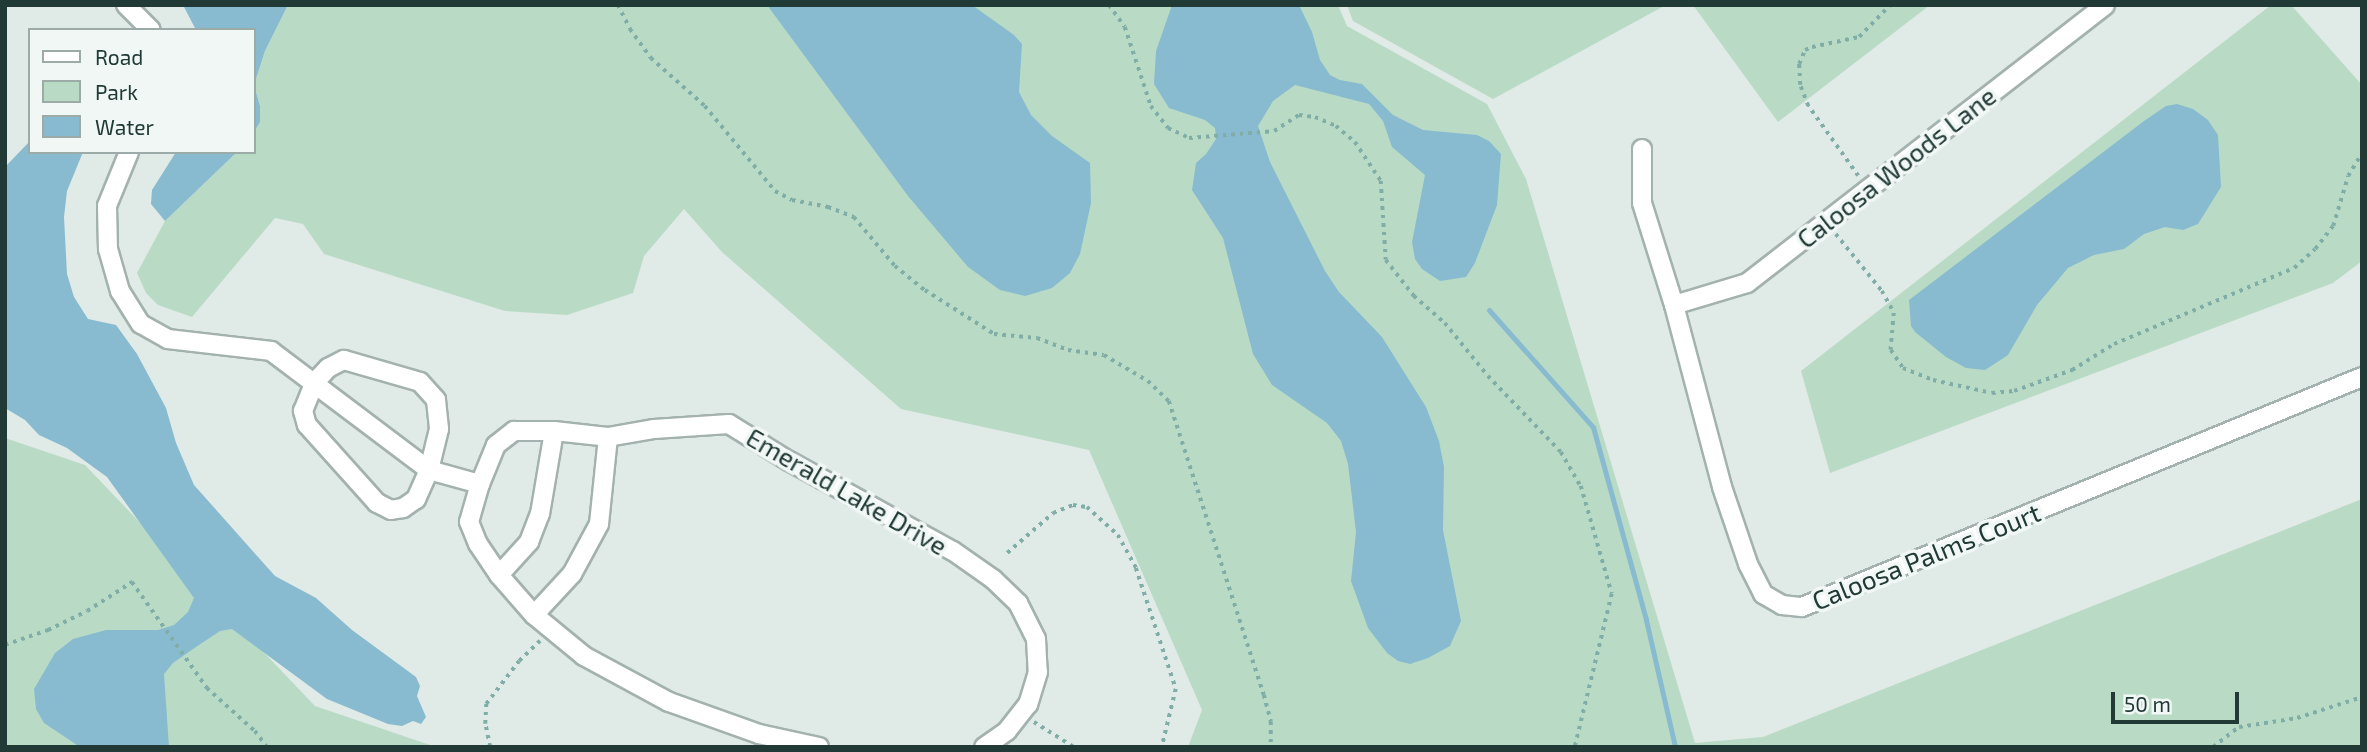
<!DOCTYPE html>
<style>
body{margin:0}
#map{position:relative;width:2367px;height:752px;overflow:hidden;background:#e0eae7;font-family:"Exo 2",sans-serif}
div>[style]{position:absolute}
.green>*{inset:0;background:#b9dbc6}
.water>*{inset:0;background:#88bbcf}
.stream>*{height:5px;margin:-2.5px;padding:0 2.5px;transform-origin:2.5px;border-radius:2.5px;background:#88bbcf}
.path>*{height:3.5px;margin-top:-1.75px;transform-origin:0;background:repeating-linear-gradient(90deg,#80ada5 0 3.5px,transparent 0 8.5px)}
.roads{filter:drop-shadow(2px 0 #a3b2ae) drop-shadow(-2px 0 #a3b2ae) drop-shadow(0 2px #a3b2ae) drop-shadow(0 -2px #a3b2ae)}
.minor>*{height:18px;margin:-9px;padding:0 9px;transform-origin:9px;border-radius:9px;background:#fff}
span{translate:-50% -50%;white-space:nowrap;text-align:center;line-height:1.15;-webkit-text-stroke:7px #f0f7f4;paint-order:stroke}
.street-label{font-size:26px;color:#213a36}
.frame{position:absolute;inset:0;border:7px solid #213a36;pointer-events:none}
.legend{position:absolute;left:28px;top:28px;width:228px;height:126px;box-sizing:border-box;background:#f0f7f4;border:2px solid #9daba8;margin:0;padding:9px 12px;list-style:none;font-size:21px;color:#213a36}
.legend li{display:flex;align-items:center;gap:14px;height:35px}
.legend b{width:35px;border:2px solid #9daba8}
.scale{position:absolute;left:2111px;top:692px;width:128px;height:32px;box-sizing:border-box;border:4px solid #213a36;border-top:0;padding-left:9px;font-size:21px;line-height:24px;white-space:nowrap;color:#213a36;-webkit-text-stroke:5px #f0f7f4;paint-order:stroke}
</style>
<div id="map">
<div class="green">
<div style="clip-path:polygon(288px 5px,1338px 5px,1347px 26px,1487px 104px,1526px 179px,1695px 743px,1763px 737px,2362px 499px,2362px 747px,1188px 747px,1202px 710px,1089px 450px,901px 409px,722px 252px,684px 209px,644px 256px,633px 293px,567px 315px,505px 311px,324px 254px,303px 224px,275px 218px,192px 317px,158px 305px,146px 293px,137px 273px,165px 221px,237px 152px,254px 152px,254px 132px,260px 122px,260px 106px,254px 85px,265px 51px)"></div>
<div style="clip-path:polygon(1347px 5px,1666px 5px,1493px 99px,1353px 21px)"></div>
<div style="clip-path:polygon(1693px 5px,1930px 5px,1778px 122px)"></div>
<div style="clip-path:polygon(2271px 5px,2291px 5px,2362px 85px,2362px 261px,2333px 283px,1830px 473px,1801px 371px)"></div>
<div style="clip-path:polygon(5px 438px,85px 465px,315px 706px,436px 747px,5px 747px)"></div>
</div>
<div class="water">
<div style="clip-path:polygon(183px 5px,288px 5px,265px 51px,254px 85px,260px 106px,260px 122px,254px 132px,254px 30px,196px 30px)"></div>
<div style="clip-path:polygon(767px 5px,972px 5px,1014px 35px,1022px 44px,1019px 92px,1031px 115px,1052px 136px,1090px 163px,1091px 203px,1080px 254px,1070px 273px,1052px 288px,1025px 296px,1000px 290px,968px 267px,908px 196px)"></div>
<div style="clip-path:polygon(1172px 5px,1299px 5px,1312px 32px,1320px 60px,1330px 75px,1340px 80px,1362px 84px,1393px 115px,1423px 130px,1477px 135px,1489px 141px,1501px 154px,1497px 205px,1475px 263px,1466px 277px,1440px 281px,1422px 269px,1415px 259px,1412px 242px,1425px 175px,1392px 147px,1383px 121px,1369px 104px,1295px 85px,1273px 101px,1258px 126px,1270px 162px,1325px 271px,1339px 292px,1382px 337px,1426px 407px,1439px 441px,1444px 467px,1443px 530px,1461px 621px,1450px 646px,1428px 658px,1410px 664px,1398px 661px,1387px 653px,1368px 628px,1351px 581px,1356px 532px,1348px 464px,1341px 441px,1327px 423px,1272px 385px,1253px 354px,1223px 238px,1192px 190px,1196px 163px,1206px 154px,1216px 139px,1215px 128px,1205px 120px,1169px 108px,1154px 84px,1156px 51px)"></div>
<div style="clip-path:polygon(2177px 104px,2193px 109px,2208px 120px,2218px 135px,2221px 187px,2198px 224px,2183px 230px,2165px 227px,2144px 234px,2124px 249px,2094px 255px,2068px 268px,2037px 305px,2008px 355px,1985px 370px,1966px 368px,1946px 357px,1915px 332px,1911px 326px,1909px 300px,2144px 121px,2166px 106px)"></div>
<div style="clip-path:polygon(30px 141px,30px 152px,83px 152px,67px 191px,64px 217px,67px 274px,74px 297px,88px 319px,116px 325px,137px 354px,166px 408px,176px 443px,194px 485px,275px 576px,316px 598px,352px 630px,416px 677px,420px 686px,417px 696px,426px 717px,421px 724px,413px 721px,402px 726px,388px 724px,327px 699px,232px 629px,220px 631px,193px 649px,173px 663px,164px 674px,169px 747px,80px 747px,44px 723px,36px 709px,34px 689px,55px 653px,73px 639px,106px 630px,158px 630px,174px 625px,188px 612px,194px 598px,107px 477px,67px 448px,39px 435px,25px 420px,5px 408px,5px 167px)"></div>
<div style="clip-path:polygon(176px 152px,237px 152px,165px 221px,151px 204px,152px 190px)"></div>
</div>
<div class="stream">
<div style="left:1489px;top:310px;width:157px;rotate:48.4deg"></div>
<div style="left:1593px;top:427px;width:200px;rotate:74.6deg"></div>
<div style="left:1646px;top:620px;width:130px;rotate:77.1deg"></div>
</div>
<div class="path">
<div style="left:618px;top:5px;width:27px;rotate:63deg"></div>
<div style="left:630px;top:29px;width:36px;rotate:54deg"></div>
<div style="left:651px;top:58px;width:72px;rotate:41.6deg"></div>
<div style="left:705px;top:106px;width:110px;rotate:50.5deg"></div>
<div style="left:775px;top:191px;width:19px;rotate:28deg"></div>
<div style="left:792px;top:200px;width:37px;rotate:11deg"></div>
<div style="left:828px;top:207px;width:28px;rotate:21deg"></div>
<div style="left:854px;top:217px;width:64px;rotate:50.1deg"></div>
<div style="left:895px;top:266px;width:38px;rotate:39deg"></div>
<div style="left:925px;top:290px;width:82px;rotate:32.5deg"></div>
<div style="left:994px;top:334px;width:43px;rotate:5.3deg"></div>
<div style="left:1037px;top:338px;width:33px;rotate:21deg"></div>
<div style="left:1068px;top:350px;width:36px;rotate:8deg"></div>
<div style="left:1104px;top:355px;width:51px;rotate:30.6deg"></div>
<div style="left:1148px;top:381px;width:29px;rotate:44deg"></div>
<div style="left:1169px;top:401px;width:309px;rotate:72.1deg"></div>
<div style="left:1264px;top:695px;width:28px;rotate:75deg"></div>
<div style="left:1271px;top:722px;width:25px;rotate:90deg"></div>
<div style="left:1109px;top:5px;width:27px;rotate:54deg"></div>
<div style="left:1125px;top:27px;width:83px;rotate:71.8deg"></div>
<div style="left:1151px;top:106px;width:28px;rotate:52deg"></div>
<div style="left:1168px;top:128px;width:23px;rotate:25deg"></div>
<div style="left:1189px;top:138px;width:85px;rotate:-4.7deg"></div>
<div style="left:1274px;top:131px;width:30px;rotate:-33deg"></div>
<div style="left:1299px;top:115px;width:16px;rotate:7deg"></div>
<div style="left:1315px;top:117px;width:23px;rotate:23deg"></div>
<div style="left:1336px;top:126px;width:25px;rotate:40deg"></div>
<div style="left:1355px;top:142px;width:47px;rotate:56.3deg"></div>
<div style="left:1381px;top:181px;width:79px;rotate:86.4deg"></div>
<div style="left:1386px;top:260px;width:46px;rotate:52.1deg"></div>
<div style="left:1414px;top:296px;width:41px;rotate:41.1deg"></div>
<div style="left:1445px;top:323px;width:68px;rotate:50.9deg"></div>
<div style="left:1488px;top:376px;width:105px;rotate:46.2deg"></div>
<div style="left:1561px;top:452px;width:39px;rotate:60deg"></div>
<div style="left:1581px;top:486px;width:112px;rotate:74deg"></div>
<div style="left:1612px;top:594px;width:157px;rotate:103.6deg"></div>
<div style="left:1858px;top:176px;width:86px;rotate:-125.5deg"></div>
<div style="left:1808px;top:106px;width:22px;rotate:-111deg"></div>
<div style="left:1800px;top:85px;width:21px;rotate:-93deg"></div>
<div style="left:1799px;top:64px;width:15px;rotate:-67deg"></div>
<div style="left:1805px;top:50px;width:8px;rotate:-23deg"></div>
<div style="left:1812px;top:47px;width:48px;rotate:-12deg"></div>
<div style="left:1859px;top:37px;width:45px;rotate:-45.9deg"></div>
<div style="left:1836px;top:234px;width:73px;rotate:51.1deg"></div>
<div style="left:1882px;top:291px;width:25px;rotate:61deg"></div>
<div style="left:1894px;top:313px;width:37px;rotate:95deg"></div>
<div style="left:1891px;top:350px;width:22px;rotate:56deg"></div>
<div style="left:1903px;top:368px;width:32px;rotate:22deg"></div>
<div style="left:1933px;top:380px;width:60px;rotate:12.4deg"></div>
<div style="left:1992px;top:393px;width:22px;rotate:-5deg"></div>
<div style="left:2014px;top:391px;width:62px;rotate:-19.9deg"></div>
<div style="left:2072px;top:370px;width:49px;rotate:-31.8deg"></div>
<div style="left:2114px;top:344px;width:195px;rotate:-22.9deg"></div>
<div style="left:2294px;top:268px;width:28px;rotate:-42deg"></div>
<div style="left:2315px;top:249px;width:29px;rotate:-52deg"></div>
<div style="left:2333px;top:226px;width:52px;rotate:-73.3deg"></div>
<div style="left:2348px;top:176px;width:27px;rotate:-59deg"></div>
<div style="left:1007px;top:553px;width:61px;rotate:-41deg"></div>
<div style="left:1053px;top:513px;width:22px;rotate:-22deg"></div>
<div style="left:1073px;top:505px;width:14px;rotate:8deg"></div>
<div style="left:1087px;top:507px;width:42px;rotate:42.1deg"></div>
<div style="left:1118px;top:535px;width:38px;rotate:61deg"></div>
<div style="left:1136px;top:568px;width:127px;rotate:71.7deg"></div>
<div style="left:1176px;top:689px;width:60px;rotate:103.6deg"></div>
<div style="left:5px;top:645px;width:46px;rotate:-19.2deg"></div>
<div style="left:48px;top:630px;width:43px;rotate:-26deg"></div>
<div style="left:87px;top:611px;width:54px;rotate:-32.8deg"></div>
<div style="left:132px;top:582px;width:130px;rotate:54.7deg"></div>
<div style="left:207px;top:688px;width:64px;rotate:41.9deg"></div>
<div style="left:255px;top:731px;width:20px;rotate:53deg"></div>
<div style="left:1034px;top:722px;width:47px;rotate:32deg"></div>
<div style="left:490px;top:747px;width:24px;rotate:-102deg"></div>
<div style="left:485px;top:724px;width:20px;rotate:-87deg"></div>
<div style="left:486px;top:704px;width:54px;rotate:-52.5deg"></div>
<div style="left:519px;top:661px;width:29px;rotate:-44deg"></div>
<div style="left:2213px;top:747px;width:33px;rotate:-38deg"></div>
<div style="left:2239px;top:727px;width:59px;rotate:-8.8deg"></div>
<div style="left:2297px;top:718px;width:68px;rotate:-17.9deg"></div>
</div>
<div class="roads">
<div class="minor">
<div style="left:126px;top:5px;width:35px;rotate:45deg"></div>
<div style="left:1642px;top:149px;width:54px;rotate:90deg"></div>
<div style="left:1642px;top:203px;width:107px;rotate:72.6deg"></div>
<div style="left:1674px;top:305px;width:188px;rotate:75.2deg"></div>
<div style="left:1722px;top:487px;width:81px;rotate:71.3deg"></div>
<div style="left:1748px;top:564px;width:34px;rotate:63deg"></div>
<div style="left:1763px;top:594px;width:22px;rotate:30deg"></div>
<div style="left:1782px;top:605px;width:20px;rotate:6deg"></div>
<div style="left:1802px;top:607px;width:605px;rotate:-22.33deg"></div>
<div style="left:129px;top:152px;width:58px;rotate:112.2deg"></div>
<div style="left:107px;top:206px;width:43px;rotate:88.7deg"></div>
<div style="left:108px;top:249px;width:44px;rotate:74.1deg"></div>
<div style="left:120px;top:291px;width:39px;rotate:58deg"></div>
<div style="left:141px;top:324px;width:31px;rotate:29deg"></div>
<div style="left:168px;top:339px;width:104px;rotate:6.6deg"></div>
<div style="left:271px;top:351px;width:198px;rotate:37deg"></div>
<div style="left:429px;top:470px;width:53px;rotate:15.4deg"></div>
<div style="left:1674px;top:305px;width:76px;rotate:-16.8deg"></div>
<div style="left:1747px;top:283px;width:453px;rotate:-37.8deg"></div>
<div style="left:344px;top:360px;width:79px;rotate:16.1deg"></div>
<div style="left:420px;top:382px;width:24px;rotate:48deg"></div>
<div style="left:436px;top:400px;width:29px;rotate:84deg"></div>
<div style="left:439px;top:429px;width:42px;rotate:103.7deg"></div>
<div style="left:429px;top:470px;width:32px;rotate:114deg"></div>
<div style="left:416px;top:499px;width:16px;rotate:145deg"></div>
<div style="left:403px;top:508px;width:12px;rotate:171deg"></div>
<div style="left:391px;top:510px;width:16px;rotate:-153deg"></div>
<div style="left:377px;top:503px;width:105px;rotate:-131.9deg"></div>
<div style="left:307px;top:425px;width:15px;rotate:-106deg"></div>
<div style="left:303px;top:411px;width:31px;rotate:-68deg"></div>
<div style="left:315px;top:382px;width:19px;rotate:-47deg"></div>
<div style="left:328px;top:368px;width:18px;rotate:-27deg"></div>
<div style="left:499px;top:575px;width:45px;rotate:-47.7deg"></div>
<div style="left:529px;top:542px;width:30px;rotate:-69deg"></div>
<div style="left:540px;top:514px;width:84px;rotate:-80.4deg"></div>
<div style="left:534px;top:615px;width:56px;rotate:-47.2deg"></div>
<div style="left:572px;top:574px;width:57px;rotate:-61.6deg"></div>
<div style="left:599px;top:524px;width:87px;rotate:-84.1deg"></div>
<div style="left:819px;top:747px;width:61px;rotate:-167.8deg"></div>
<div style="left:759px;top:734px;width:96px;rotate:-160.4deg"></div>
<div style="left:669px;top:702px;width:97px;rotate:-151.6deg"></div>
<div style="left:584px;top:656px;width:65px;rotate:-140.6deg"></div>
<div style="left:534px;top:615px;width:53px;rotate:-131.2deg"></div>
<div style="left:499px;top:575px;width:37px;rotate:-124deg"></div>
<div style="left:478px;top:544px;width:24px;rotate:-112deg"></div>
<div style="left:469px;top:522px;width:40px;rotate:-74deg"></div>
<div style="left:480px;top:484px;width:42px;rotate:-67.7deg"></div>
<div style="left:496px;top:445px;width:23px;rotate:-38deg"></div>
<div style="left:514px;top:431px;width:40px"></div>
<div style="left:554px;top:431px;width:54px;rotate:6.3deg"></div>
<div style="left:608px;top:437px;width:47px;rotate:-9.9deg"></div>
<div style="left:654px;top:429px;width:75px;rotate:-3.8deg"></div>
<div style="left:729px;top:424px;width:70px;rotate:31.7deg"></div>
<div style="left:789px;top:461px;width:187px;rotate:28.8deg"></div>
<div style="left:953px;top:551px;width:49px;rotate:35deg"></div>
<div style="left:993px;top:579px;width:35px;rotate:44deg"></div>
<div style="left:1018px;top:603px;width:40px;rotate:63.4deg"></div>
<div style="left:1036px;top:639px;width:33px;rotate:87deg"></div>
<div style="left:1038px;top:672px;width:34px;rotate:107deg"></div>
<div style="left:1028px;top:704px;width:34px;rotate:128deg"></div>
<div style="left:1007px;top:731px;width:28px;rotate:145deg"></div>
</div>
</div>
<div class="street-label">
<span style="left:1896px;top:167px;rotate:-38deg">Caloosa Woods Lane</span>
<span style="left:847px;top:491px;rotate:30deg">Emerald Lake Drive</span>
<span style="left:1926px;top:556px;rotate:-22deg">Caloosa Palms Court</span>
</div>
<div class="frame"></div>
<ul class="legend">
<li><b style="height:9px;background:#fff"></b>Road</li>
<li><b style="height:19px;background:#b9dbc6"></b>Park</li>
<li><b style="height:19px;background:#88bbcf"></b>Water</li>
</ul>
<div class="scale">50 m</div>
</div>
